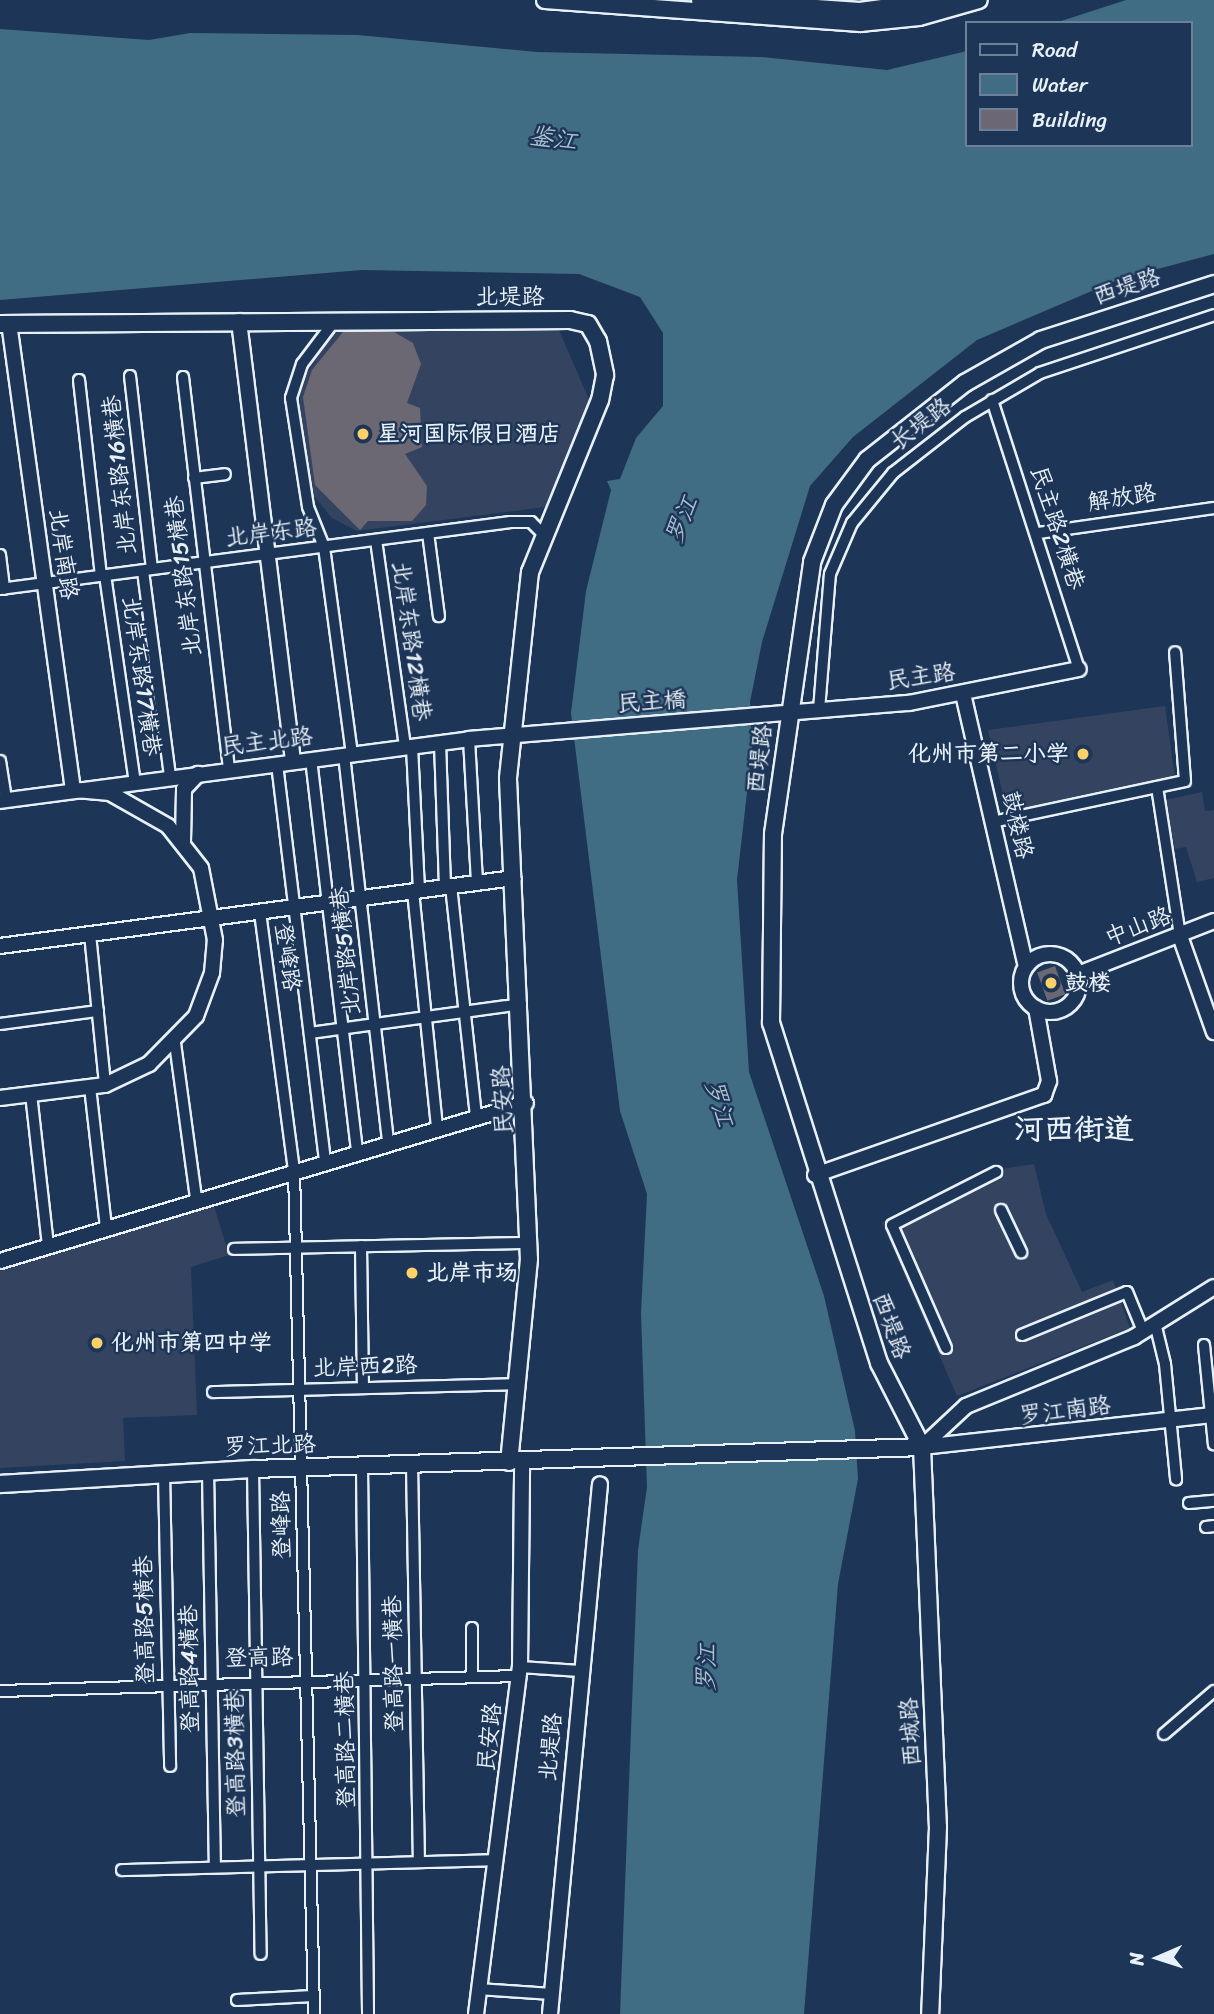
<!DOCTYPE html>
<meta charset="utf-8">
<style>
body{margin:0}
#map{position:relative;width:1214px;height:2014px;overflow:hidden;background:#1d3557;font-family:Sriracha,"LXGW WenKai TC",sans-serif}
div>[style]{position:absolute}
.built>*{inset:0;background:#344460}
.water>*{inset:0;background:#406c84}
.building>*{inset:0;background:#6b6874;transform-origin:0 0}
.roads{filter:drop-shadow(2px 0 #e8f1f8) drop-shadow(-2px 0 #e8f1f8) drop-shadow(0 2px #e8f1f8) drop-shadow(0 -2px #e8f1f8)}
.minor>*{height:10px;margin:-5px;padding:0 5px;transform-origin:5px;border-radius:5px;background:#1d3557}
.tertiary>*{height:14px;margin:-7px;padding:0 7px;transform-origin:7px;border-radius:7px;background:#1d3557}
.tertiary>.ring{margin:-7px;padding:0;box-sizing:content-box;background:none;border:14px solid #1d3557;border-radius:50%}
.secondary>*{height:16px;margin:-8px;padding:0 8px;transform-origin:8px;border-radius:8px;background:#1d3557}
.dots>*{width:19px;height:19px;translate:-50% -50%;box-sizing:border-box;border:4px solid #1d3557;border-radius:50%}
span{translate:-50% -50%;white-space:nowrap;text-align:center;line-height:1.15;-webkit-text-stroke:5px #1d3557;paint-order:stroke}
.street-label{font-size:23px;color:#e8f1f8}
.poi-label{font-size:23px;color:#e8f1f8;font-weight:700}
.left{translate:0 -50%;text-align:left}
.right{translate:-100% -50%;text-align:right}
.water-label{font-size:24px;color:#adc2cf;font-style:italic}
.district-label{font-size:30px;color:#e8f1f8;font-weight:700}
.legend{position:absolute;left:965px;top:21px;width:228px;height:126px;box-sizing:border-box;background:#1d3557;border:2px solid #6e8097;margin:0;padding:9px 12px;list-style:none;font-size:21px;color:#e8f1f8}
.legend li{display:flex;align-items:center;gap:14px;height:35px}
.legend b{width:35px;border:2px solid #6e8097}
.north{position:absolute;left:1123px;top:1923px;width:70px;height:70px;-webkit-text-stroke:5px #1d3557;paint-order:stroke;rotate:267deg;font-size:19px;font-weight:700;line-height:28px;text-align:center;color:#e8f1f8}
.north::after{content:'';display:block;margin:auto;width:24px;height:32px;background:#e8f1f8;clip-path:polygon(50% 0,100% 100%,50% 72%,0 100%)}
</style>
<div id="map">
<div class="built">
<div style="clip-path:polygon(367px 323px,558px 328px,591px 404px,545px 507px,357px 531px,332px 518px,309px 490px,298px 429px,301px 382px,333px 334px)"></div>
<div style="clip-path:polygon(1165px 706px,1175px 778px,1007px 812px,988px 730px)"></div>
<div style="clip-path:polygon(1202px 792px,1205px 811px,1214px 810px,1214px 878px,1197px 882px,1186px 847px,1175px 849px,1165px 800px)"></div>
<div style="clip-path:polygon(1034px 1164px,1046px 1214px,1082px 1292px,1113px 1280px,1130px 1328px,957px 1396px,882px 1223px,983px 1172px)"></div>
<div style="clip-path:polygon(214px 1206px,229px 1255px,191px 1267px,197px 1415px,123px 1418px,125px 1461px,0 1468px,0 1271px)"></div>
</div>
<div class="water">
<div style="clip-path:polygon(1126px 0,1214px 0,1214px 254px,1120px 279px,977px 340px,853px 437px,810px 486px,762px 642px,750px 702px,752px 749px,737px 880px,749px 1072px,824px 1296px,855px 1431px,858px 1479px,838px 1584px,804px 2014px,620px 2014px,638px 1550px,647px 1487px,641px 1313px,647px 1194px,620px 1111px,571px 713px,586px 591px,611px 490px,607px 481px,620px 479px,636px 438px,663px 406px,663px 333px,640px 297px,579px 274px,362px 270px,0 300px,0 29px,149px 40px,190px 33px,358px 35px,537px 52px,761px 57px,887px 70px,967px 51px,967px 145px,1191px 145px,1191px 23px,1055px 23px)"></div>
</div>
<div class="building">
<div style="clip-path:polygon(343px 332px,394px 332px,413px 343px,421px 364px,407px 403px,420px 408px,422px 447px,405px 454px,427px 486px,426px 505px,412px 521px,368px 521px,360px 530px,315px 485px,303px 397px,312px 370px)"></div>
<div style="left:1055px;top:966px;width:30px;height:19px;rotate:70deg"></div>
</div>
<div class="roads">
<div class="minor">
<div style="left:333px;top:323px;width:51px;rotate:127.1deg"></div>
<div style="left:302px;top:364px;width:36px;rotate:108deg"></div>
<div style="left:291px;top:398px;width:110px;rotate:81.1deg"></div>
<div style="left:308px;top:507px;width:43px;rotate:68.2deg"></div>
<div style="left:324px;top:547px;width:209px;rotate:82.3deg"></div>
<div style="left:130px;top:376px;width:194px;rotate:83.5deg"></div>
<div style="left:183px;top:377px;width:396px;rotate:83.3deg"></div>
<div style="left:79px;top:380px;width:197px;rotate:83.6deg"></div>
<div style="left:992px;top:400px;width:283px;rotate:72.1deg"></div>
<div style="left:194px;top:478px;width:31px;rotate:-7deg"></div>
<div style="left:428px;top:533px;width:84px;rotate:82.5deg"></div>
<div style="left:1038px;top:533px;width:178px;rotate:-8.1deg"></div>
<div style="left:376px;top:540px;width:209px;rotate:82deg"></div>
<div style="left:0;top:555px;width:34px;rotate:83deg"></div>
<div style="left:143px;top:571px;width:208px;rotate:82.5deg"></div>
<div style="left:105px;top:575px;width:209px;rotate:81.8deg"></div>
<div style="left:0;top:589px;width:515px;rotate:-7.47deg"></div>
<div style="left:511px;top:522px;width:20px"></div>
<div style="left:531px;top:522px;width:16px;rotate:45deg"></div>
<div style="left:819px;top:710px;width:136px;rotate:-85.4deg"></div>
<div style="left:830px;top:574px;width:56px;rotate:-66.7deg"></div>
<div style="left:852px;top:523px;width:65px;rotate:-50.6deg"></div>
<div style="left:893px;top:473px;width:91px;rotate:-37.9deg"></div>
<div style="left:965px;top:417px;width:87px;rotate:-30.4deg"></div>
<div style="left:1040px;top:373px;width:183px;rotate:-18.4deg"></div>
<div style="left:469px;top:739px;width:144px;rotate:86.8deg"></div>
<div style="left:440px;top:743px;width:144px;rotate:88deg"></div>
<div style="left:412px;top:747px;width:144px;rotate:87.2deg"></div>
<div style="left:344px;top:755px;width:389px;rotate:83.5deg"></div>
<div style="left:311px;top:759px;width:395px;rotate:83.3deg"></div>
<div style="left:0;top:761px;width:39px;rotate:81deg"></div>
<div style="left:277px;top:764px;width:399px;rotate:83.1deg"></div>
<div style="left:1157px;top:787px;width:151px;rotate:81.2deg"></div>
<div style="left:992px;top:822px;width:197px;rotate:-12deg"></div>
<div style="left:1185px;top:781px;width:129px;rotate:-94.4deg"></div>
<div style="left:451px;top:886px;width:232px;rotate:83.8deg"></div>
<div style="left:413px;top:891px;width:238px;rotate:84.2deg"></div>
<div style="left:260px;top:912px;width:259px;rotate:82.5deg"></div>
<div style="left:294px;top:1169px;width:845px;rotate:88.64deg"></div>
<div style="left:90px;top:934px;width:152px;rotate:84.3deg"></div>
<div style="left:0;top:1024px;width:99px;rotate:-7.6deg"></div>
<div style="left:310px;top:1033px;width:213px;rotate:-7.8deg"></div>
<div style="left:175px;top:1043px;width:157px;rotate:82.3deg"></div>
<div style="left:90px;top:1087px;width:142px;rotate:83.5deg"></div>
<div style="left:31px;top:1094px;width:153px;rotate:83.6deg"></div>
<div style="left:1001px;top:1210px;width:47px;rotate:64.5deg"></div>
<div style="left:361px;top:1246px;width:142px;rotate:89.2deg"></div>
<div style="left:234px;top:1249px;width:295px;rotate:-1.2deg"></div>
<div style="left:1155px;top:1323px;width:42px;rotate:76.3deg"></div>
<div style="left:1165px;top:1364px;width:116px;rotate:84.5deg"></div>
<div style="left:1022px;top:1335px;width:113px;rotate:-22.3deg"></div>
<div style="left:1127px;top:1292px;width:42px;rotate:67.7deg"></div>
<div style="left:1204px;top:1345px;width:100px;rotate:84.3deg"></div>
<div style="left:946px;top:1348px;width:134px;rotate:-113.7deg"></div>
<div style="left:892px;top:1225px;width:117px;rotate:-27deg"></div>
<div style="left:213px;top:1392px;width:304px;rotate:-1.5deg"></div>
<div style="left:412px;top:1464px;width:398px;rotate:89deg"></div>
<div style="left:362px;top:1466px;width:548px;rotate:89.37deg"></div>
<div style="left:253px;top:1469px;width:485px;rotate:89.1deg"></div>
<div style="left:208px;top:1471px;width:396px;rotate:89deg"></div>
<div style="left:164px;top:1473px;width:293px;rotate:88.8deg"></div>
<div style="left:1189px;top:1503px;width:25px;rotate:-5deg"></div>
<div style="left:1206px;top:1527px;width:8px;rotate:-7deg"></div>
<div style="left:472px;top:1628px;width:48px;rotate:90deg"></div>
<div style="left:520px;top:1667px;width:60px;rotate:3.8deg"></div>
<div style="left:0;top:1691px;width:519px;rotate:-1.66deg"></div>
<div style="left:1164px;top:1734px;width:66px;rotate:-40.7deg"></div>
<div style="left:122px;top:1870px;width:375px;rotate:-1.5deg"></div>
<div style="left:478px;top:1989px;width:74px;rotate:3.9deg"></div>
<div style="left:237px;top:2000px;width:76px;rotate:-3deg"></div>
</div>
<div class="tertiary">
<div style="left:239px;top:321px;width:444px;rotate:83deg"></div>
<div style="left:963px;top:694px;width:279px;rotate:77deg"></div>
<div style="left:0;top:801px;width:473px;rotate:-7.5deg"></div>
<div style="left:469px;top:739px;width:441px;rotate:-4.7deg"></div>
<div style="left:909px;top:703px;width:173px;rotate:-11.3deg"></div>
<div style="left:183px;top:842px;width:53px;rotate:-88.9deg"></div>
<div style="left:184px;top:789px;width:21px;rotate:-47deg"></div>
<div style="left:1180px;top:936px;width:102px;rotate:70.5deg"></div>
<div style="left:0;top:946px;width:518px;rotate:-7.54deg"></div>
<div class="ring" style="left:1021px;top:954px;width:44px;height:44px"></div>
<div style="left:1078px;top:974px;width:146px;rotate:-21.3deg"></div>
<div style="left:0;top:1098px;width:106px;rotate:-7.1deg"></div>
<div style="left:105px;top:1085px;width:49px;rotate:-25.5deg"></div>
<div style="left:149px;top:1064px;width:67px;rotate:-45.6deg"></div>
<div style="left:196px;top:1016px;width:46px;rotate:-69.6deg"></div>
<div style="left:212px;top:973px;width:33px;rotate:-85deg"></div>
<div style="left:215px;top:940px;width:73px;rotate:-101deg"></div>
<div style="left:201px;top:868px;width:53px;rotate:-128.2deg"></div>
<div style="left:168px;top:826px;width:67px;rotate:-150.4deg"></div>
<div style="left:110px;top:793px;width:37px;rotate:-175deg"></div>
<div style="left:73px;top:790px;width:470px;rotate:-97.8deg"></div>
<div style="left:815px;top:1175px;width:243px;rotate:-19.3deg"></div>
<div style="left:1044px;top:1095px;width:15px;rotate:-70deg"></div>
<div style="left:1049px;top:1081px;width:74px;rotate:-100.1deg"></div>
<div style="left:0;top:1261px;width:549px;rotate:-16.72deg"></div>
<div style="left:922px;top:1447px;width:60px;rotate:-43deg"></div>
<div style="left:966px;top:1406px;width:182px;rotate:-22.3deg"></div>
<div style="left:1134px;top:1337px;width:94px;rotate:-32deg"></div>
<div style="left:922px;top:1447px;width:294px;rotate:-6.3deg"></div>
<div style="left:476px;top:2014px;width:350px;rotate:-82.8deg"></div>
<div style="left:520px;top:1667px;width:204px;rotate:-89.4deg"></div>
<div style="left:550px;top:2014px;width:532px;rotate:-84.61deg"></div>
</div>
<div class="secondary">
<div style="left:545px;top:0;width:316px;rotate:4.2deg"></div>
<div style="left:860px;top:23px;width:59px;rotate:-5.8deg"></div>
<div style="left:919px;top:17px;width:62px;rotate:-15.8deg"></div>
<div style="left:700px;top:0;width:160px;rotate:3.9deg"></div>
<div style="left:860px;top:11px;width:83px;rotate:-7.6deg"></div>
<div style="left:0;top:324px;width:570px;rotate:-0.4deg"></div>
<div style="left:570px;top:320px;width:18px;rotate:13deg"></div>
<div style="left:588px;top:324px;width:20px;rotate:60deg"></div>
<div style="left:598px;top:341px;width:35px;rotate:78deg"></div>
<div style="left:605px;top:375px;width:25px;rotate:101deg"></div>
<div style="left:600px;top:400px;width:186px;rotate:112.1deg"></div>
<div style="left:530px;top:572px;width:208px;rotate:96.1deg"></div>
<div style="left:508px;top:779px;width:480px;rotate:87.5deg"></div>
<div style="left:529px;top:1259px;width:204px;rotate:95.6deg"></div>
<div style="left:922px;top:1447px;width:94px;rotate:-117.1deg"></div>
<div style="left:879px;top:1363px;width:357px;rotate:-107.6deg"></div>
<div style="left:771px;top:1023px;width:189px;rotate:-89.4deg"></div>
<div style="left:773px;top:834px;width:275px;rotate:-81.8deg"></div>
<div style="left:812px;top:562px;width:61px;rotate:-68.9deg"></div>
<div style="left:834px;top:505px;width:56px;rotate:-53.7deg"></div>
<div style="left:867px;top:460px;width:125px;rotate:-38.2deg"></div>
<div style="left:965px;top:383px;width:87px;rotate:-29.5deg"></div>
<div style="left:1041px;top:340px;width:182px;rotate:-17.9deg"></div>
<div style="left:922px;top:1447px;width:380px;rotate:87.6deg"></div>
<div style="left:938px;top:1827px;width:187px;rotate:92.4deg"></div>
<div style="left:0;top:1484px;width:253px;rotate:-3.4deg"></div>
<div style="left:253px;top:1469px;width:669px;rotate:-1.88deg"></div>
</div>
</div>
<div class="dots">
<div style="left:363px;top:434px;background:#ffd166"></div>
<div style="left:1083px;top:754px;background:#ffd166"></div>
<div style="left:1051px;top:983px;background:#ffd166"></div>
<div style="left:412px;top:1273px;background:#ffd166"></div>
<div style="left:97px;top:1343px;background:#ffd166"></div>
</div>
<div class="street-label">
<span style="left:1127px;top:287px;rotate:-18deg">西堤路</span>
<span style="left:510px;top:297px">北堤路</span>
<span style="left:921px;top:424px;rotate:-37deg">长堤路</span>
<span style="left:120px;top:475px;rotate:-96deg">北岸东路16横巷</span>
<span style="left:1122px;top:498px;rotate:-9deg">解放路</span>
<span style="left:1057px;top:528px;rotate:72deg">民主路2横巷</span>
<span style="left:271px;top:533px;rotate:-7deg">北岸东路</span>
<span style="left:63px;top:554px;rotate:82deg">北岸南路</span>
<span style="left:184px;top:576px;rotate:-97deg">北岸东路15横巷</span>
<span style="left:411px;top:641px;rotate:82deg">北岸东路12横巷</span>
<span style="left:141px;top:676px;rotate:82deg">北岸东路17横巷</span>
<span style="left:921px;top:677px;rotate:-8deg">民主路</span>
<span style="left:652px;top:702px;rotate:-4deg">民主橋</span>
<span style="left:267px;top:742px;rotate:-7deg">民主北路</span>
<span style="left:760px;top:759px;rotate:-83deg">西堤路</span>
<span style="left:1017px;top:825px;rotate:77deg">鼓楼路</span>
<span style="left:1138px;top:927px;rotate:-21deg">中山路</span>
<span style="left:346px;top:951px;rotate:-96deg">北岸路5橫巷</span>
<span style="left:287px;top:957px;rotate:82deg">登峰路</span>
<span style="left:503px;top:1100px;rotate:-93deg">民安路</span>
<span style="left:891px;top:1326px;rotate:70deg">西堤路</span>
<span style="left:365px;top:1367px;rotate:-2deg">北岸西2路</span>
<span style="left:1065px;top:1411px;rotate:-7deg">罗江南路</span>
<span style="left:270px;top:1446px;rotate:-2deg">罗江北路</span>
<span style="left:282px;top:1525px;rotate:-91deg">登峰路</span>
<span style="left:145px;top:1620px;rotate:-91deg">登高路5橫巷</span>
<span style="left:259px;top:1658px;rotate:-1deg">登高路</span>
<span style="left:394px;top:1664px;rotate:-91deg">登高路一横巷</span>
<span style="left:190px;top:1669px;rotate:-91deg">登高路4橫巷</span>
<span style="left:911px;top:1732px;rotate:-93deg">西城路</span>
<span style="left:490px;top:1737px;rotate:-84deg">民安路</span>
<span style="left:346px;top:1740px;rotate:-91deg">登高路二横巷</span>
<span style="left:551px;top:1747px;rotate:-85deg">北堤路</span>
<span style="left:236px;top:1754px;rotate:-91deg">登高路3橫巷</span>
</div>
<div class="poi-label">
<span class="left" style="left:377px;top:434px">星河国际假日酒店</span>
<span class="right" style="left:1069px;top:754px">化州市第二小学</span>
<span class="left" style="left:1065px;top:983px">鼓楼</span>
<span class="left" style="left:426px;top:1273px">北岸市场</span>
<span class="left" style="left:111px;top:1343px">化州市第四中学</span>
</div>
<div class="water-label">
<span style="left:553px;top:139px;rotate:8deg">鉴江</span>
<span style="left:682px;top:520px;rotate:-67deg">罗江</span>
<span style="left:719px;top:1103px;rotate:74deg">罗江</span>
<span style="left:707px;top:1668px;rotate:-88deg">罗江</span>
</div>
<div class="district-label">
<span style="left:1074px;top:1129px">河西街道</span>
</div>
<ul class="legend">
<li><b style="height:9px;background:#1d3557"></b>Road</li>
<li><b style="height:19px;background:#406c84"></b>Water</li>
<li><b style="height:19px;background:#6b6874"></b>Building</li>
</ul>
<div class="north">N</div>
</div>
